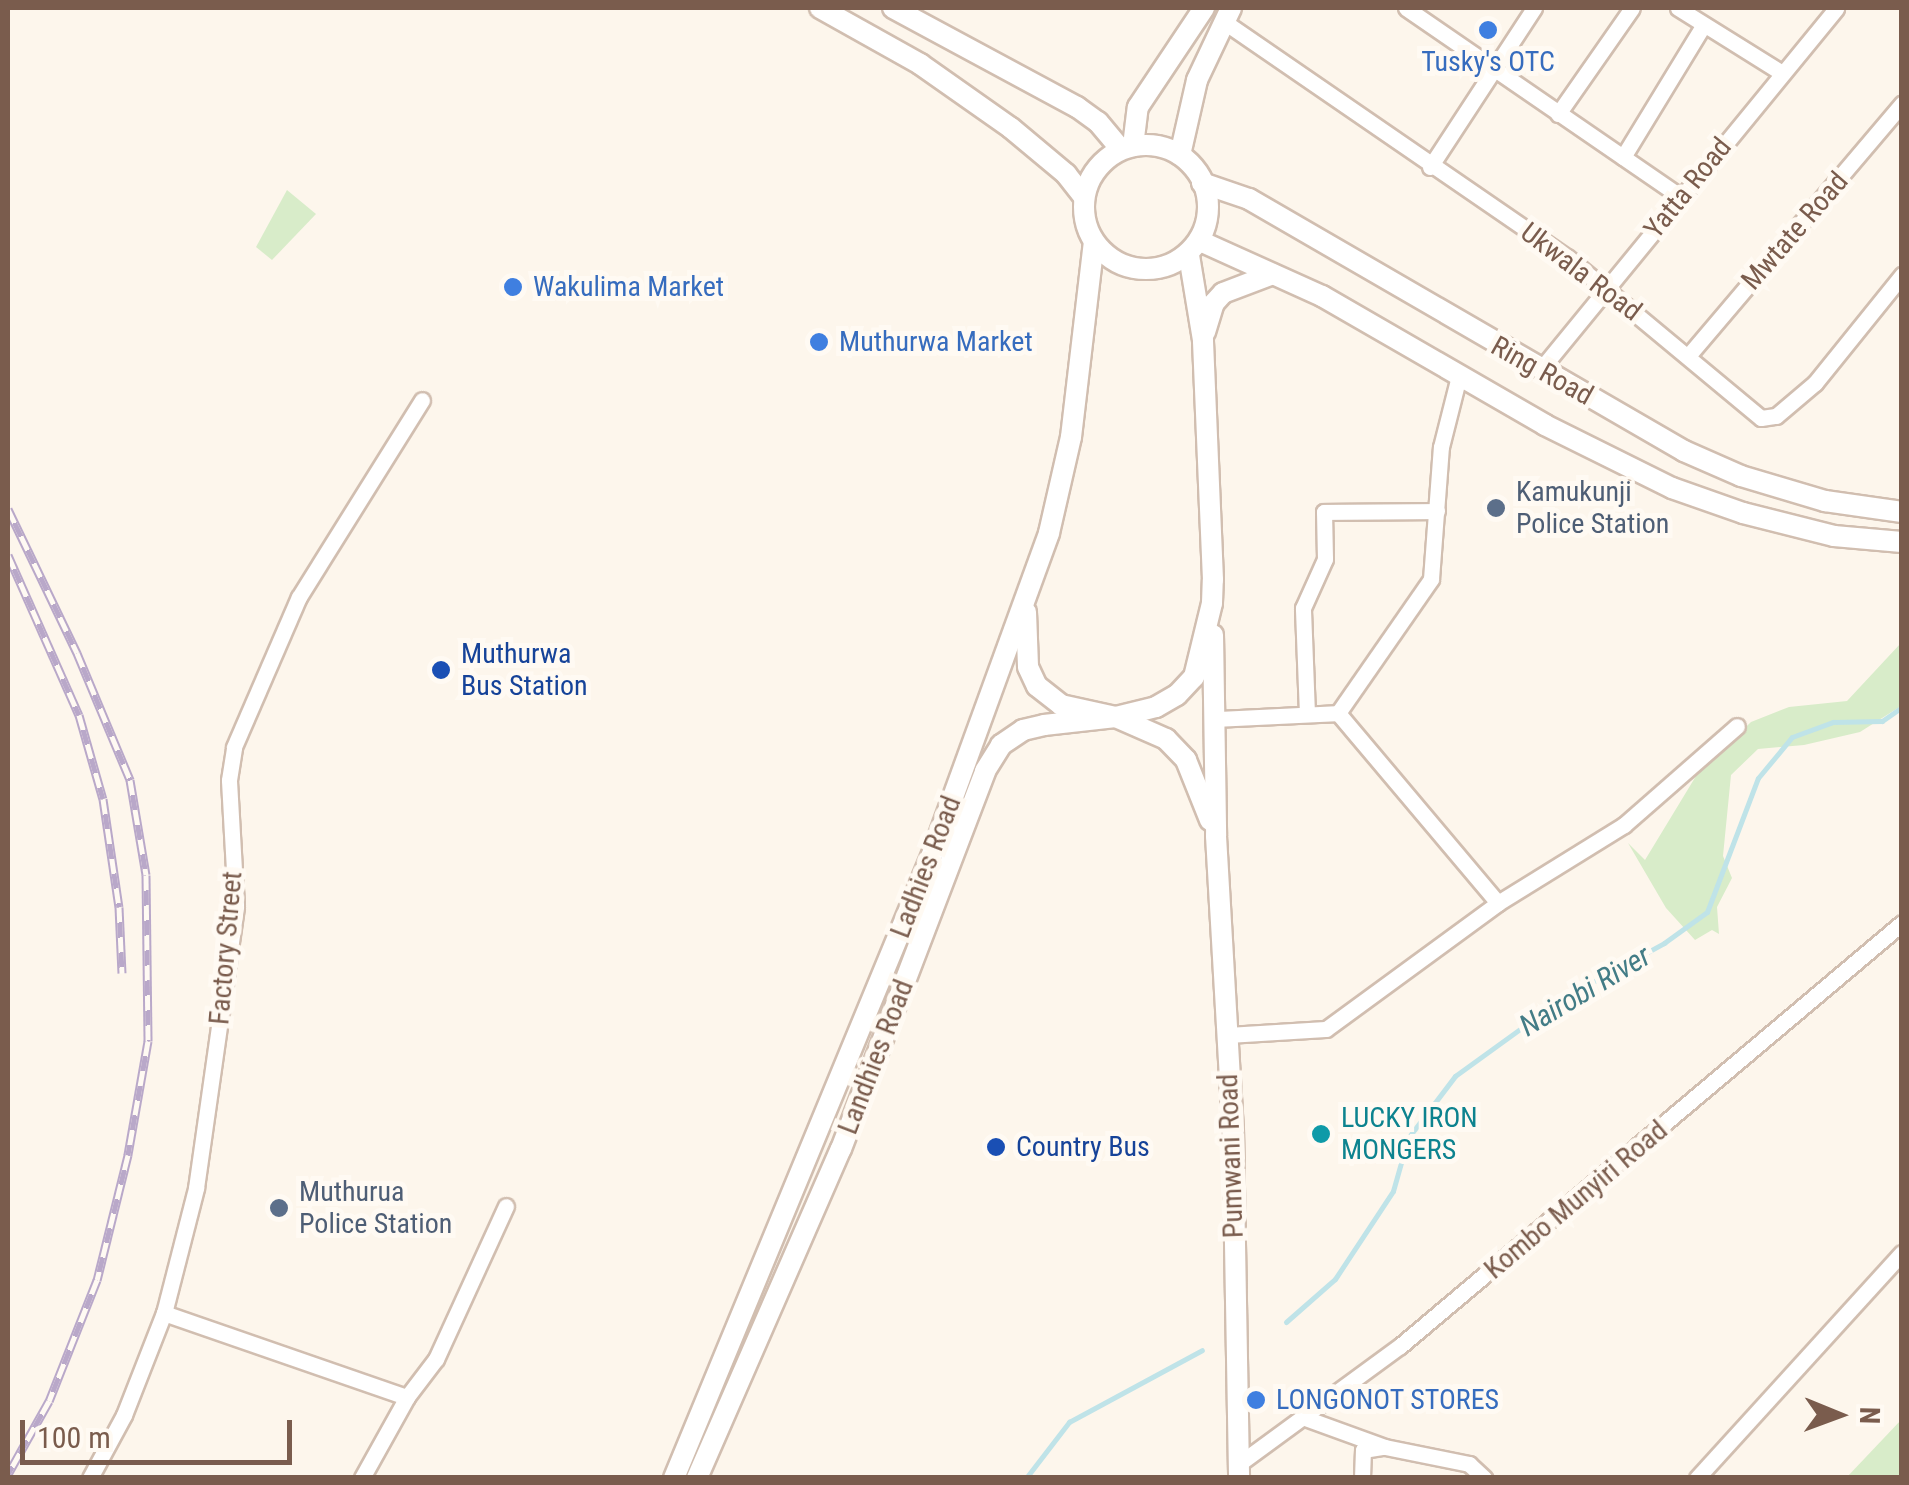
<!DOCTYPE html>
<style>
body{margin:0}
#map{position:relative;width:1909px;height:1485px;overflow:hidden;background:#fdf6ec;font-family:"Roboto Condensed",sans-serif}
div>[style]{position:absolute}
.green>*{inset:0;background:#d8ecc9}
.stream>*{height:5px;margin:-2.5px;padding:0 2.5px;transform-origin:2.5px;border-radius:2.5px;background:#bfe3e8}
.roads{filter:drop-shadow(2px 0 #d1beb0) drop-shadow(-2px 0 #d1beb0) drop-shadow(0 2px #d1beb0) drop-shadow(0 -2px #d1beb0)}
.street>*{height:15px;margin:-7.5px;padding:0 7.5px;transform-origin:7.5px;border-radius:7.5px;background:#fff}
.secondary>*{height:20px;margin:-10px;padding:0 10px;transform-origin:10px;border-radius:10px;background:#fff}
.secondary>.ring{margin:-10px;padding:0;box-sizing:content-box;background:none;border:20px solid #fff;border-radius:50%}
.rail>*{height:9px;margin-top:-4.5px;transform-origin:0;background:repeating-linear-gradient(90deg,#fffaf3 0 15px,#b9a8c9 0 30px);box-sizing:border-box;border-block:2px solid #b9a8c9}
.dots>*{width:28px;height:28px;translate:-50% -50%;box-sizing:border-box;border:5px solid #fffaf3;border-radius:50%}
span{translate:-50% -50%;white-space:nowrap;text-align:center;line-height:1.15;-webkit-text-stroke:10px #fffaf3;paint-order:stroke}
.shop-label{font-size:28px;color:#366cbe}
.left{translate:0 -50%;text-align:left}
.street-label{font-size:28px;color:#7a5c4d}
.service-label{font-size:28px;color:#4e5e75}
.transit-label{font-size:28px;color:#164399}
.culture-label{font-size:28px;color:#0d838f}
.water-label{font-size:30px;color:#437c86;font-style:italic}
.frame{position:absolute;inset:0;border:10px solid #7a5c4d;pointer-events:none}
.north{position:absolute;left:1789px;top:1365px;width:100px;height:100px;-webkit-text-stroke:8px #fffaf3;paint-order:stroke;rotate:91deg;font-size:28px;font-weight:700;line-height:40px;text-align:center;color:#7a5c4d}
.north::after{content:'';display:block;margin:auto;width:35px;height:45px;background:#7a5c4d;clip-path:polygon(50% 0,100% 100%,50% 72%,0 100%)}
.scale{position:absolute;left:20px;top:1420px;width:272px;height:45px;box-sizing:border-box;border:5px solid #7a5c4d;border-top:0;padding-left:12px;font-size:30px;line-height:35px;white-space:nowrap;color:#7a5c4d;-webkit-text-stroke:8px #fffaf3;paint-order:stroke}
</style>
<div id="map">
<div class="green">
<div style="clip-path:polygon(287px 190px,316px 214px,272px 260px,256px 247px)"></div>
<div style="clip-path:polygon(1901px 643px,1901px 706px,1860px 732px,1804px 745px,1758px 749px,1731px 775px,1723px 856px,1732px 878px,1717px 907px,1719px 934px,1712px 930px,1695px 940px,1666px 908px,1628px 843px,1645px 860px,1696px 776px,1751px 722px,1789px 707px,1847px 701px)"></div>
<div style="clip-path:polygon(1901px 1420px,1901px 1477px,1847px 1477px)"></div>
</div>
<div class="stream">
<div style="left:1286px;top:1322px;width:65px;rotate:-41.3deg"></div>
<div style="left:1335px;top:1279px;width:105px;rotate:-56.6deg"></div>
<div style="left:1393px;top:1191px;width:55px;rotate:-74.2deg"></div>
<div style="left:1408px;top:1138px;width:78px;rotate:-52.8deg"></div>
<div style="left:1455px;top:1076px;width:130px;rotate:-35.9deg"></div>
<div style="left:1560px;top:1000px;width:119px;rotate:-28.7deg"></div>
<div style="left:1664px;top:943px;width:53px;rotate:-35.8deg"></div>
<div style="left:1707px;top:912px;width:143px;rotate:-69.2deg"></div>
<div style="left:1758px;top:778px;width:53px;rotate:-50.3deg"></div>
<div style="left:1792px;top:737px;width:44px;rotate:-20.1deg"></div>
<div style="left:1833px;top:722px;width:49px;rotate:-1.2deg"></div>
<div style="left:1882px;top:721px;width:24px;rotate:-35deg"></div>
<div style="left:1026px;top:1478px;width:71px;rotate:-52.5deg"></div>
<div style="left:1069px;top:1422px;width:151px;rotate:-28.4deg"></div>
</div>
<div class="roads">
<div class="street">
<div style="left:1406px;top:8px;width:334px;rotate:34.5deg"></div>
<div style="left:1678px;top:8px;width:123px;rotate:32deg"></div>
<div style="left:1223px;top:21px;width:417px;rotate:34.5deg"></div>
<div style="left:1567px;top:257px;width:252px;rotate:39.7deg"></div>
<div style="left:1761px;top:418px;width:15px;rotate:-8deg"></div>
<div style="left:1776px;top:416px;width:51px;rotate:-40.2deg"></div>
<div style="left:1815px;top:383px;width:139px;rotate:-51.1deg"></div>
<div style="left:1558px;top:114px;width:129px;rotate:-55.1deg"></div>
<div style="left:1623px;top:157px;width:153px;rotate:-58.6deg"></div>
<div style="left:1430px;top:167px;width:190px;rotate:-56.8deg"></div>
<div style="left:1688px;top:356px;width:331px;rotate:-49.7deg"></div>
<div style="left:1541px;top:369px;width:466px;rotate:-50.7deg"></div>
<div style="left:1307px;top:714px;width:106px;rotate:-92.2deg"></div>
<div style="left:1303px;top:608px;width:54px;rotate:-65.8deg"></div>
<div style="left:1325px;top:559px;width:47px;rotate:-91.2deg"></div>
<div style="left:1324px;top:512px;width:113px;rotate:-0.5deg"></div>
<div style="left:1216px;top:719px;width:122px;rotate:-2.8deg"></div>
<div style="left:1338px;top:713px;width:163px;rotate:-55.2deg"></div>
<div style="left:1431px;top:579px;width:132px;rotate:-85.7deg"></div>
<div style="left:1441px;top:447px;width:73px;rotate:-75.8deg"></div>
<div style="left:1498px;top:903px;width:148px;rotate:-31.8deg"></div>
<div style="left:1624px;top:825px;width:150px;rotate:-41.2deg"></div>
<div style="left:1227px;top:1035px;width:99px;rotate:-3.5deg"></div>
<div style="left:1326px;top:1029px;width:213px;rotate:-36.2deg"></div>
<div style="left:1498px;top:903px;width:248px;rotate:-130.1deg"></div>
<div style="left:164px;top:1313px;width:257px;rotate:19.1deg"></div>
<div style="left:407px;top:1397px;width:93px;rotate:119.1deg"></div>
<div style="left:407px;top:1397px;width:48px;rotate:-52.7deg"></div>
<div style="left:436px;top:1359px;width:168px;rotate:-65.4deg"></div>
<div style="left:1305px;top:1418px;width:85px;rotate:19.9deg"></div>
<div style="left:1385px;top:1447px;width:86px;rotate:11.4deg"></div>
<div style="left:1469px;top:1464px;width:21px;rotate:43deg"></div>
<div style="left:1240px;top:1463px;width:198px;rotate:-36.2deg"></div>
<div style="left:1400px;top:1346px;width:656px;rotate:-40.12deg"></div>
<div style="left:90px;top:1478px;width:72px;rotate:-61.6deg"></div>
<div style="left:124px;top:1415px;width:110px;rotate:-68.6deg"></div>
<div style="left:164px;top:1313px;width:129px;rotate:-75.6deg"></div>
<div style="left:196px;top:1188px;width:285px;rotate:-81.9deg"></div>
<div style="left:236px;top:906px;width:126px;rotate:-93.2deg"></div>
<div style="left:229px;top:780px;width:33px;rotate:-81deg"></div>
<div style="left:234px;top:747px;width:163px;rotate:-66.6deg"></div>
<div style="left:299px;top:597px;width:232px;rotate:-58deg"></div>
<div style="left:1362px;top:1478px;width:28px;rotate:-88deg"></div>
<div style="left:1363px;top:1450px;width:19px;rotate:-9deg"></div>
<div style="left:1697px;top:1478px;width:304px;rotate:-47.7deg"></div>
</div>
<div class="secondary">
<div style="left:820px;top:8px;width:115px;rotate:29.2deg"></div>
<div style="left:920px;top:64px;width:111px;rotate:35.1deg"></div>
<div style="left:1011px;top:128px;width:72px;rotate:39.9deg"></div>
<div style="left:1066px;top:174px;width:29px;rotate:52deg"></div>
<div style="left:893px;top:8px;width:209px;rotate:28.3deg"></div>
<div style="left:1077px;top:107px;width:26px;rotate:36deg"></div>
<div style="left:1098px;top:122px;width:35px;rotate:50deg"></div>
<div class="ring" style="left:1084px;top:145px;width:104px;height:104px"></div>
<div style="left:1133px;top:146px;width:39px;rotate:-83deg"></div>
<div style="left:1138px;top:107px;width:119px;rotate:-56.3deg"></div>
<div style="left:1180px;top:155px;width:77px;rotate:-77.2deg"></div>
<div style="left:1197px;top:80px;width:80px;rotate:-64.7deg"></div>
<div style="left:1202px;top:183px;width:50px;rotate:18.8deg"></div>
<div style="left:1249px;top:199px;width:503px;rotate:30.08deg"></div>
<div style="left:1684px;top:451px;width:62px;rotate:23.7deg"></div>
<div style="left:1741px;top:476px;width:88px;rotate:16.6deg"></div>
<div style="left:1825px;top:501px;width:78px;rotate:8.1deg"></div>
<div style="left:1200px;top:241px;width:134px;rotate:24.3deg"></div>
<div style="left:1322px;top:296px;width:258px;rotate:30deg"></div>
<div style="left:1545px;top:425px;width:142px;rotate:26.4deg"></div>
<div style="left:1672px;top:488px;width:75px;rotate:19.4deg"></div>
<div style="left:1743px;top:513px;width:94px;rotate:14.2deg"></div>
<div style="left:1834px;top:536px;width:68px;rotate:5deg"></div>
<div style="left:1205px;top:332px;width:30px;rotate:-73deg"></div>
<div style="left:1214px;top:303px;width:13px;rotate:-48deg"></div>
<div style="left:1223px;top:293px;width:53px;rotate:-20.8deg"></div>
<div style="left:1026px;top:612px;width:55px;rotate:87.9deg"></div>
<div style="left:1028px;top:667px;width:21px;rotate:65deg"></div>
<div style="left:1037px;top:686px;width:31px;rotate:38deg"></div>
<div style="left:1061px;top:705px;width:56px;rotate:12.3deg"></div>
<div style="left:1116px;top:717px;width:55px;rotate:23.7deg"></div>
<div style="left:1166px;top:739px;width:29px;rotate:46deg"></div>
<div style="left:1186px;top:760px;width:65px;rotate:68.2deg"></div>
<div style="left:1213px;top:635px;width:201px;rotate:89.1deg"></div>
<div style="left:1216px;top:836px;width:293px;rotate:86.7deg"></div>
<div style="left:1233px;top:1129px;width:349px;rotate:89deg"></div>
<div style="left:674px;top:1478px;width:677px;rotate:-67.52deg"></div>
<div style="left:933px;top:852px;width:339px;rotate:-70deg"></div>
<div style="left:1049px;top:533px;width:98px;rotate:-77.1deg"></div>
<div style="left:1071px;top:437px;width:197px;rotate:-83.3deg"></div>
<div style="left:697px;top:1478px;width:359px;rotate:-66.4deg"></div>
<div style="left:841px;top:1149px;width:404px;rotate:-69.1deg"></div>
<div style="left:985px;top:771px;width:31px;rotate:-58deg"></div>
<div style="left:1001px;top:745px;width:27px;rotate:-34deg"></div>
<div style="left:1023px;top:730px;width:22px;rotate:-13deg"></div>
<div style="left:1044px;top:725px;width:72px;rotate:-6.3deg"></div>
<div style="left:1116px;top:717px;width:41px;rotate:-14deg"></div>
<div style="left:1156px;top:707px;width:24px;rotate:-30deg"></div>
<div style="left:1177px;top:695px;width:25px;rotate:-47deg"></div>
<div style="left:1194px;top:677px;width:76px;rotate:-76.3deg"></div>
<div style="left:1212px;top:603px;width:23px;rotate:-88deg"></div>
<div style="left:1213px;top:580px;width:240px;rotate:-92.4deg"></div>
<div style="left:1203px;top:340px;width:86px;rotate:-99.4deg"></div>
</div>
</div>
<div class="rail">
<div style="left:8px;top:509px;width:160px;rotate:64.4deg"></div>
<div style="left:77px;top:653px;width:138px;rotate:67.3deg"></div>
<div style="left:130px;top:780px;width:96px;rotate:80.4deg"></div>
<div style="left:146px;top:875px;width:166px;rotate:89.3deg"></div>
<div style="left:148px;top:1041px;width:116px;rotate:100deg"></div>
<div style="left:128px;top:1155px;width:129px;rotate:103.9deg"></div>
<div style="left:97px;top:1280px;width:130px;rotate:111.6deg"></div>
<div style="left:49px;top:1401px;width:84px;rotate:119.3deg"></div>
<div style="left:8px;top:555px;width:175px;rotate:66.1deg"></div>
<div style="left:79px;top:715px;width:87px;rotate:74.1deg"></div>
<div style="left:103px;top:799px;width:109px;rotate:81.6deg"></div>
<div style="left:119px;top:907px;width:66px;rotate:87.4deg"></div>
</div>
<div class="dots">
<div style="left:1488px;top:30px;background:#3f7fe0"></div>
<div style="left:513px;top:287px;background:#3f7fe0"></div>
<div style="left:819px;top:342px;background:#3f7fe0"></div>
<div style="left:1496px;top:508px;background:#5c6f8a"></div>
<div style="left:441px;top:670px;background:#1a4fb4"></div>
<div style="left:1321px;top:1134px;background:#0f9aa8"></div>
<div style="left:996px;top:1147px;background:#1a4fb4"></div>
<div style="left:279px;top:1208px;background:#5c6f8a"></div>
<div style="left:1256px;top:1400px;background:#3f7fe0"></div>
</div>
<div class="shop-label">
<span style="left:1488px;top:62px">Tusky's OTC</span>
<span class="left" style="left:533px;top:287px">Wakulima Market</span>
<span class="left" style="left:839px;top:342px">Muthurwa Market</span>
<span class="left" style="left:1276px;top:1400px">LONGONOT STORES</span>
</div>
<div class="street-label">
<span style="left:1688px;top:188px;rotate:-51deg">Yatta Road</span>
<span style="left:1795px;top:231px;rotate:-49deg">Mwtate Road</span>
<span style="left:1581px;top:272px;rotate:37deg">Ukwala Road</span>
<span style="left:1542px;top:371px;rotate:29deg">Ring Road</span>
<span style="left:926px;top:867px;rotate:-69deg">Ladhies Road</span>
<span style="left:226px;top:948px;rotate:-85deg">Factory Street</span>
<span style="left:876px;top:1057px;rotate:-69deg">Landhies Road</span>
<span style="left:1231px;top:1156px;rotate:-92deg">Pumwani Road</span>
<span style="left:1576px;top:1200px;rotate:-40deg">Kombo Munyiri Road</span>
</div>
<div class="service-label">
<span class="left" style="left:1516px;top:508px">Kamukunji<br>Police Station</span>
<span class="left" style="left:299px;top:1208px">Muthurua<br>Police Station</span>
</div>
<div class="transit-label">
<span class="left" style="left:461px;top:670px">Muthurwa<br>Bus Station</span>
<span class="left" style="left:1016px;top:1147px">Country Bus</span>
</div>
<div class="culture-label">
<span class="left" style="left:1341px;top:1134px">LUCKY IRON<br>MONGERS</span>
</div>
<div class="water-label">
<span style="left:1585px;top:991px;rotate:-31deg">Nairobi River</span>
</div>
<div class="frame"></div>
<div class="north">N</div>
<div class="scale">100 m</div>
</div>
